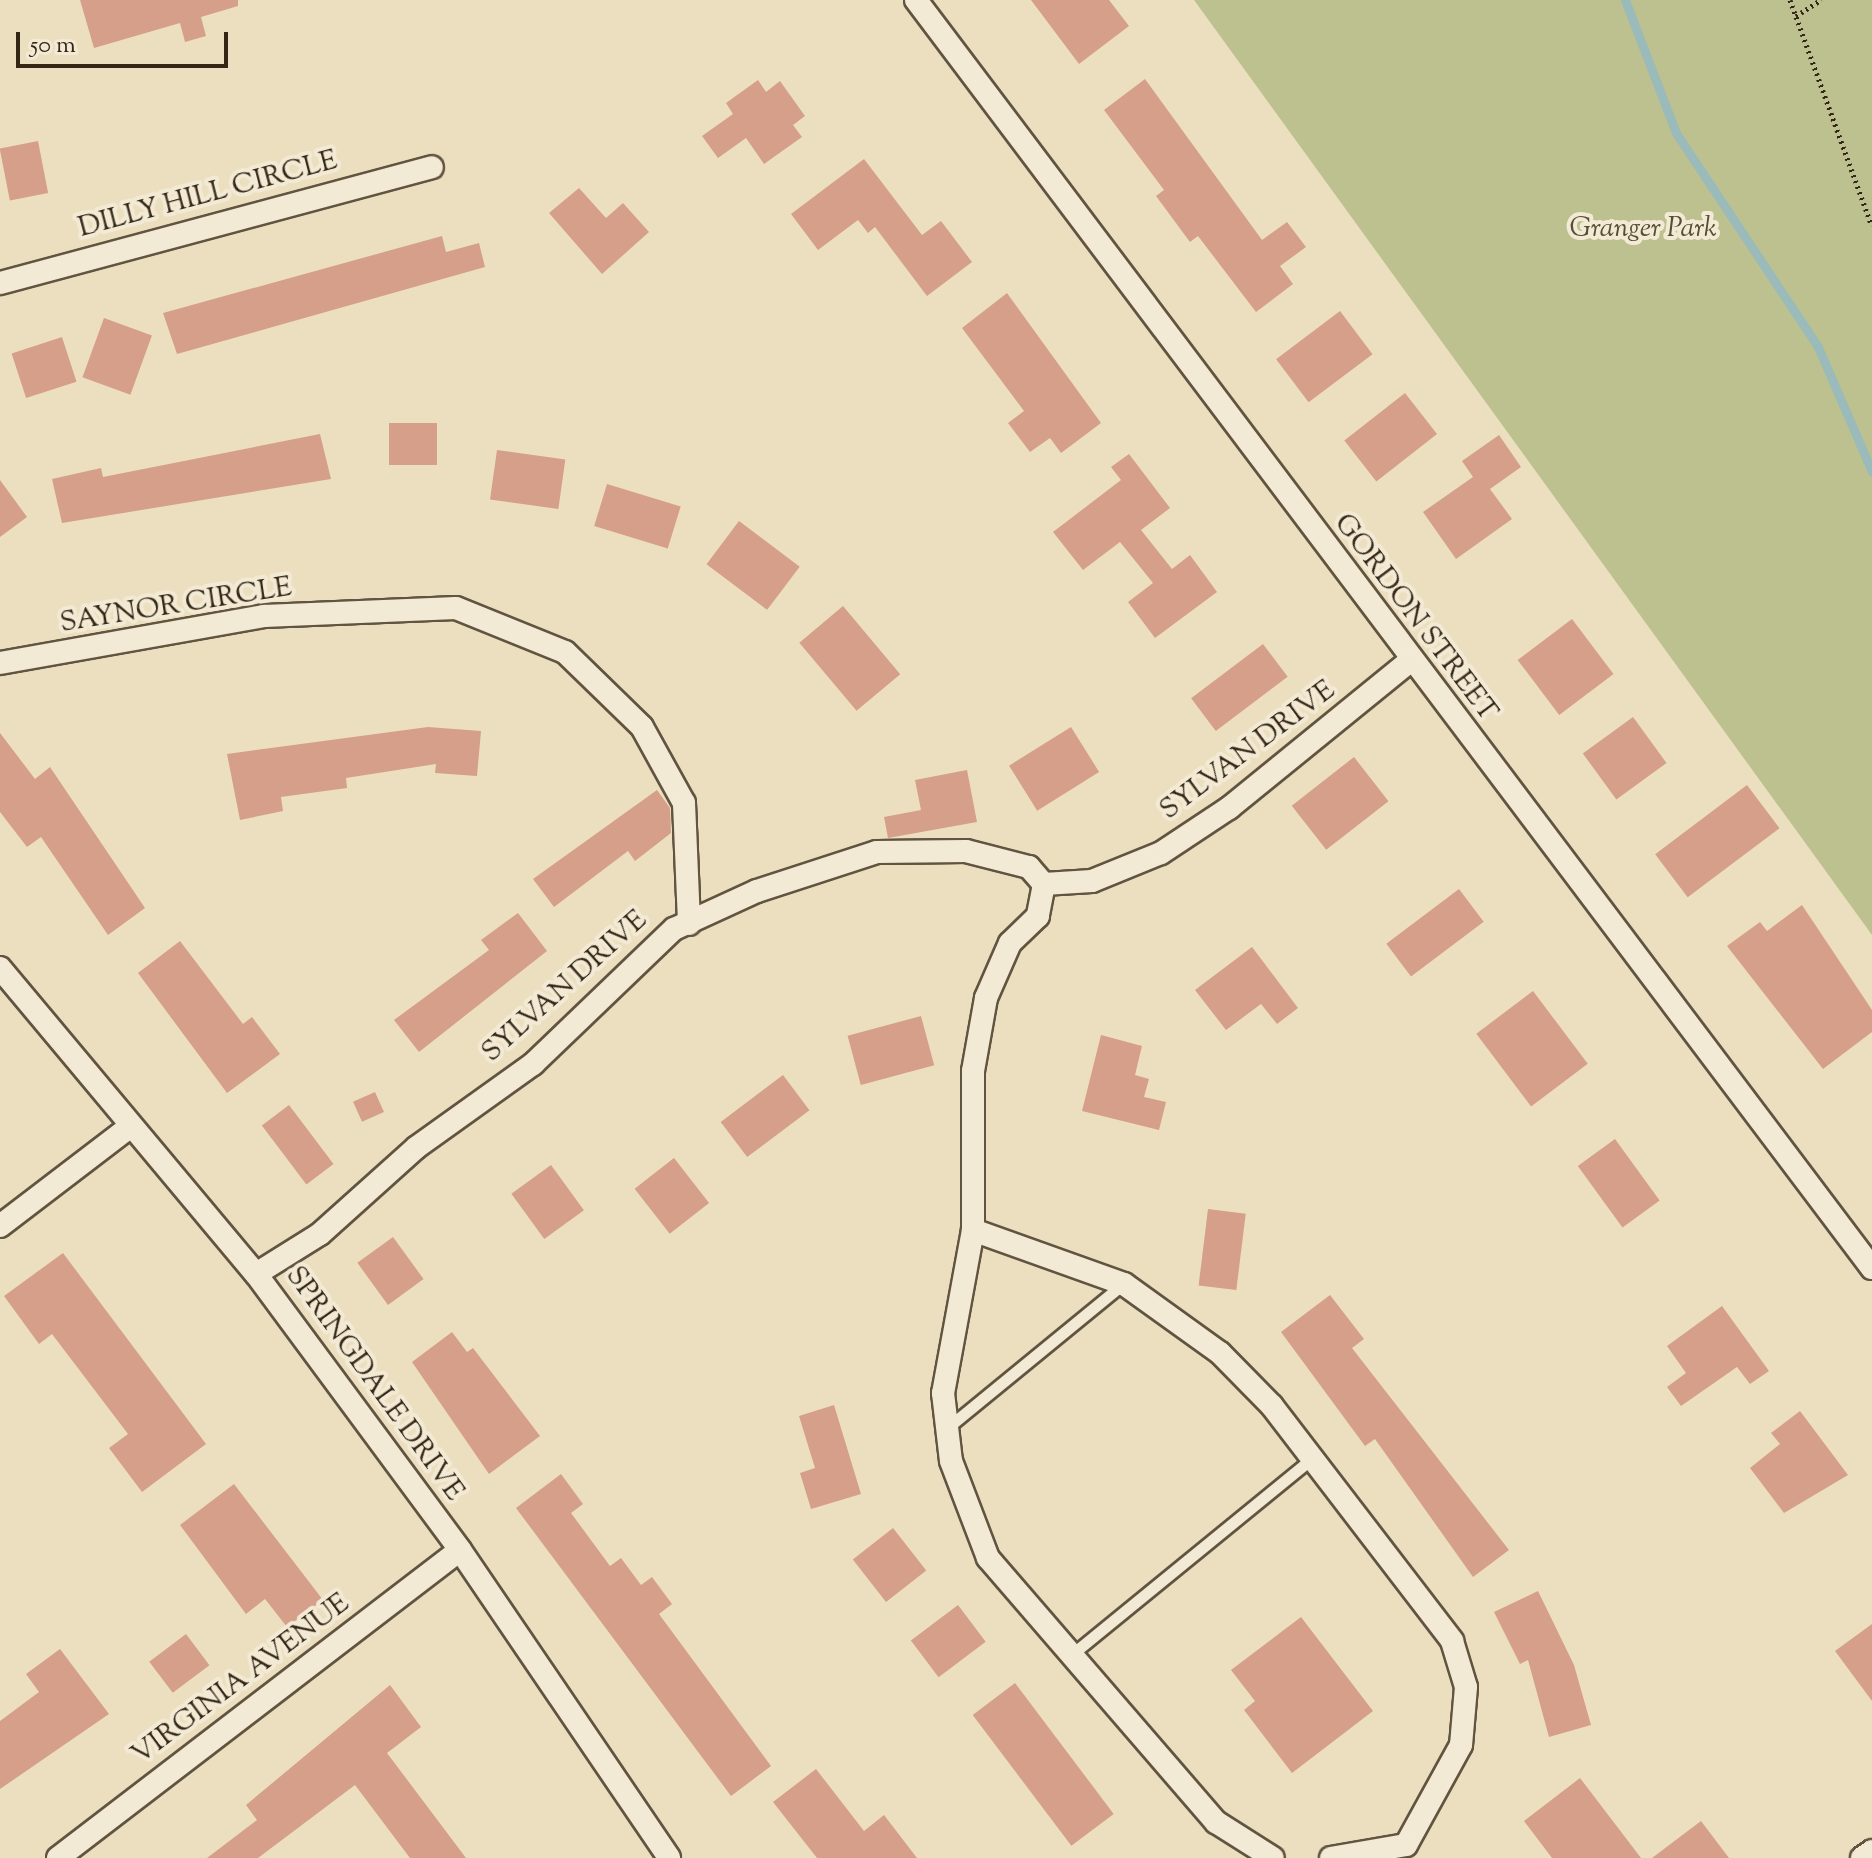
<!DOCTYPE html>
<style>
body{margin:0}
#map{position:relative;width:1872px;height:1858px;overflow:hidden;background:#ecdfbf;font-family:"Sorts Mill Goudy",serif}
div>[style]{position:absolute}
.green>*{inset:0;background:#bcc18f}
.stream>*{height:9px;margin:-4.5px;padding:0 4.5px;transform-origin:4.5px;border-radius:4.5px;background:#9bbbba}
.building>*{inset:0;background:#d59f8a;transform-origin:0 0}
.path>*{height:5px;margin-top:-2.5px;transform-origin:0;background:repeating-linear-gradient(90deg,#332615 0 2px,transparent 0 6px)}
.roads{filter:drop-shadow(2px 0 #615440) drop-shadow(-2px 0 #615440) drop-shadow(0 2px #615440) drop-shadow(0 -2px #615440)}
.lane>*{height:11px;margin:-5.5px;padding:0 5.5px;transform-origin:5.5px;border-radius:5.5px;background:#f3ead5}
.street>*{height:22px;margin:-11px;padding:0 11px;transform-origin:11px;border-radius:11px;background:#f3ead5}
span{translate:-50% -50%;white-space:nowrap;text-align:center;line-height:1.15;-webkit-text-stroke:8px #f3ead5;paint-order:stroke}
.street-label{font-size:28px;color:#332615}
.park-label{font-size:28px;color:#554d34;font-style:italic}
.scale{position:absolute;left:16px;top:32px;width:212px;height:36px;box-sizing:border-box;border:4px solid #332615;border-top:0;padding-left:10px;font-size:24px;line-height:28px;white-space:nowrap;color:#332615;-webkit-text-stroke:6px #f3ead5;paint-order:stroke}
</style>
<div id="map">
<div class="green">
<div style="clip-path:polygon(1194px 0,1872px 0,1872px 935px)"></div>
</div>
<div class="stream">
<div style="left:1625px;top:0;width:142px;rotate:69deg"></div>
<div style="left:1676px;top:133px;width:257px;rotate:56.4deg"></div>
<div style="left:1818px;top:347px;width:136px;rotate:66.6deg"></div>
</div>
<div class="building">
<div style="clip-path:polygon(80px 0,238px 0,238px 6px,201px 17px,206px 36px,185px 42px,180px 23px,94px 48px)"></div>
<div style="clip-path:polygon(1031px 0,1109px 0,1129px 26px,1079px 64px)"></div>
<div style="clip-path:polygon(1145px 79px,1262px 240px,1287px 222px,1306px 247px,1280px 266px,1293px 284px,1256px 312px,1198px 236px,1190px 242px,1156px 196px,1164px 190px,1104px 110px)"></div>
<div style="clip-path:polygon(758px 80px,766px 92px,780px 81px,805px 116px,793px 125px,802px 137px,764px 164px,746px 138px,718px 158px,702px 136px,733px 114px,726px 103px)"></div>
<div style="left:38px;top:141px;width:53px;height:39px;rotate:79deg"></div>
<div style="clip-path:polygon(864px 159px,922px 235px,941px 221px,972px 262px,927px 296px,875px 227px,868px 233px,858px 220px,818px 250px,791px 214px)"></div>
<div style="clip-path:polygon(579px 188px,606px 218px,623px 203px,649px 232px,602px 274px,549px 213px)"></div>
<div style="clip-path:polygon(442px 236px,446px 252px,479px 243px,485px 267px,177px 354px,163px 313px)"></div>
<div style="clip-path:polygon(1007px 293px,1101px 423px,1061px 453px,1050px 438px,1030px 452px,1008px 423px,1024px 411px,962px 328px)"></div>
<div style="left:1340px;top:311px;width:54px;height:80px;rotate:53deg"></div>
<div style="left:104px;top:318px;width:51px;height:63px;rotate:20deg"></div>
<div style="left:62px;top:337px;width:47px;height:53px;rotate:72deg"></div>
<div style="left:1405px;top:393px;width:52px;height:77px;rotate:52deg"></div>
<div style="left:389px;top:423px;width:48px;height:42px"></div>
<div style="clip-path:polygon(320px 434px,331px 479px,62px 523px,52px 479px,101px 468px,103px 477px)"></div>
<div style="clip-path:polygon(1499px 435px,1521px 467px,1490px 489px,1512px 519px,1456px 559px,1423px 512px,1473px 477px,1462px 461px)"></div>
<div style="left:497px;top:450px;width:69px;height:50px;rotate:8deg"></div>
<div style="clip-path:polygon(1129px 454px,1170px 508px,1141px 530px,1172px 569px,1190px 555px,1217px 592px,1155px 638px,1128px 602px,1153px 583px,1120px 542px,1083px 570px,1053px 532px,1121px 480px,1111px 467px)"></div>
<div style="clip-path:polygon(0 480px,27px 517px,0 537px)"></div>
<div style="left:607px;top:484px;width:77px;height:44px;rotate:17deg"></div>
<div style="left:739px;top:521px;width:76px;height:54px;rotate:37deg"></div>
<div style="left:843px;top:606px;width:89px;height:57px;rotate:50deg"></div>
<div style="left:1572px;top:619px;width:69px;height:68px;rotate:53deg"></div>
<div style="left:1263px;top:644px;width:41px;height:90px;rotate:53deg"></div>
<div style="left:1633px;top:717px;width:57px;height:62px;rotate:54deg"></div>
<div style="clip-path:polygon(428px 727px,481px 731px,477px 776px,435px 773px,436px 764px,346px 778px,347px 788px,281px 797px,283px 811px,240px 820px,227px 754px)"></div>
<div style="left:1071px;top:727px;width:53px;height:73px;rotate:58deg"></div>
<div style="clip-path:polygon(0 733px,35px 779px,50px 767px,145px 908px,108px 935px,41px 837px,27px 847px,0 812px)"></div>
<div style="left:1354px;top:757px;width:56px;height:79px;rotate:52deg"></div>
<div style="clip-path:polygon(967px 770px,977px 822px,888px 838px,884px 817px,921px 810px,915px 780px)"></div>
<div style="left:1747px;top:785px;width:54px;height:115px;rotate:53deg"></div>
<div style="clip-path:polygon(657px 790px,670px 808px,671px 833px,635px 861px,628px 851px,554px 907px,533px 879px)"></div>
<div style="left:1459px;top:889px;width:41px;height:91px;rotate:53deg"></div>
<div style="clip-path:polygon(1802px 905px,1872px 1010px,1872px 1032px,1823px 1069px,1727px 946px,1760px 922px,1767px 931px)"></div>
<div style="clip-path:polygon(518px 913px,547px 951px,419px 1052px,394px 1020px,489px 950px,481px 940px)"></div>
<div style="clip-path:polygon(180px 941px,243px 1024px,252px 1017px,280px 1054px,227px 1093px,138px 973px)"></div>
<div style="clip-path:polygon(1252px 947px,1298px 1008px,1277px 1024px,1261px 1004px,1226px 1030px,1195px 990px)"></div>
<div style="left:1533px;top:991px;width:91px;height:71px;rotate:53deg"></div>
<div style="left:921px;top:1016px;width:51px;height:76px;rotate:75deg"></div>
<div style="clip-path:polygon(1101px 1035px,1142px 1046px,1135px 1075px,1149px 1079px,1144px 1097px,1166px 1102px,1159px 1130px,1082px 1111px)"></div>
<div style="left:783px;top:1075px;width:44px;height:78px;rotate:53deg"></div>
<div style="left:375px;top:1092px;width:22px;height:24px;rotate:66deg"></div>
<div style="left:289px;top:1105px;width:74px;height:34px;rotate:53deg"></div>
<div style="left:1615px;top:1139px;width:76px;height:46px;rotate:54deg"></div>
<div style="left:674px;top:1158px;width:57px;height:50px;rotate:52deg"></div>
<div style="left:551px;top:1165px;width:56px;height:49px;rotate:54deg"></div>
<div style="left:1208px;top:1209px;width:38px;height:77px;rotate:7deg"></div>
<div style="left:393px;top:1237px;width:52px;height:44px;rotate:54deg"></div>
<div style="clip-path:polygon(63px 1253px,206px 1444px,142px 1492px,109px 1448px,128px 1434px,52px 1334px,39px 1344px,4px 1296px)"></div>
<div style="clip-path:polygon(1330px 1295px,1364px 1339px,1352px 1348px,1509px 1550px,1473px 1577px,1375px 1439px,1365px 1446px,1281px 1332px)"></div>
<div style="clip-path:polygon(1722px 1306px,1769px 1371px,1750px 1384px,1737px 1367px,1681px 1406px,1667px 1387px,1686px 1373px,1667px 1346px)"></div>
<div style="clip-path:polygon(452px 1332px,467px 1352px,473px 1348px,540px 1436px,489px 1474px,412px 1362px)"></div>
<div style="clip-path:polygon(834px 1405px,861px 1494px,811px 1509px,800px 1473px,815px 1468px,799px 1416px)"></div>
<div style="clip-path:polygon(1800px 1411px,1848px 1475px,1784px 1513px,1750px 1468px,1780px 1444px,1771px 1433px)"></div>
<div style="clip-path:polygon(561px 1474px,583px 1504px,571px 1513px,610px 1566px,621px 1558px,641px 1585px,652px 1577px,672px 1604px,659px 1614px,771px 1766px,731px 1796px,516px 1508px)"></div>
<div style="clip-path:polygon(234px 1484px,323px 1600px,287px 1627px,265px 1599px,246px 1614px,180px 1525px)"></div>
<div style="left:893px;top:1528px;width:54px;height:51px;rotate:52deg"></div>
<div style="clip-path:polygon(1538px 1591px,1574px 1665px,1591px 1725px,1549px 1737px,1528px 1660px,1520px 1664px,1494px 1612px)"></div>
<div style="left:958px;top:1605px;width:46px;height:59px;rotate:53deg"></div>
<div style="clip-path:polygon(1301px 1617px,1373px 1711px,1292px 1773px,1244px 1710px,1255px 1701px,1231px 1670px)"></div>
<div style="clip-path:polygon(1872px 1624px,1872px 1701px,1835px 1651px)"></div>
<div style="left:186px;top:1634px;width:39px;height:46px;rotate:53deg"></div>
<div style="clip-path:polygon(60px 1649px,109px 1714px,0 1789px,0 1721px,39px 1692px,26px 1674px)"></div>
<div style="left:1015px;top:1683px;width:164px;height:53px;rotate:53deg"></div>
<div style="clip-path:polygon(390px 1685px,421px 1727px,387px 1753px,466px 1858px,410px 1858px,355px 1785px,258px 1858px,207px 1858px,257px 1820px,246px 1805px)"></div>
<div style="clip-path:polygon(816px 1769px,864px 1831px,884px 1815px,917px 1858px,817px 1858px,773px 1802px)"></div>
<div style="clip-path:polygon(1580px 1778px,1641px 1858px,1552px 1858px,1524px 1821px)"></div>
<div style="clip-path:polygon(1701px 1821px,1729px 1858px,1652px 1858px)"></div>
</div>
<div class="path">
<div style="left:1790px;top:0;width:240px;rotate:70.1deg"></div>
<div style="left:1796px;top:16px;width:30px;rotate:-33deg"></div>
</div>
<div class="roads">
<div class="lane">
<div style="left:947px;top:1428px;width:227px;rotate:-39.3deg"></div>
<div style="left:1071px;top:1655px;width:310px;rotate:-39.2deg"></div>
</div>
<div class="street">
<div style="left:916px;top:0;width:1588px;rotate:52.99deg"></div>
<div style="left:0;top:283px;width:447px;rotate:-15deg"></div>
<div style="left:0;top:663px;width:268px;rotate:-10.1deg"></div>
<div style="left:264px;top:616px;width:192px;rotate:-2.4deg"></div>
<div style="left:456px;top:608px;width:118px;rotate:22deg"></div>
<div style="left:565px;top:652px;width:107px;rotate:44.2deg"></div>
<div style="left:642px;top:727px;width:87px;rotate:61.1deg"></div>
<div style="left:684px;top:803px;width:121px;rotate:87.6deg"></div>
<div style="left:1044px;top:884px;width:33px;rotate:101deg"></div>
<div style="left:1038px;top:916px;width:39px;rotate:136deg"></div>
<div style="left:1010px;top:943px;width:60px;rotate:113.6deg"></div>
<div style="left:986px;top:998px;width:74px;rotate:100.1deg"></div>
<div style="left:973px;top:1071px;width:159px;rotate:90deg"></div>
<div style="left:973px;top:1230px;width:166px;rotate:100.4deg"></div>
<div style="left:943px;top:1393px;width:68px;rotate:83.3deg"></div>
<div style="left:951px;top:1461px;width:104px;rotate:69.1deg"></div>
<div style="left:988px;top:1558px;width:349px;rotate:49.2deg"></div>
<div style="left:1216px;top:1822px;width:67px;rotate:32.3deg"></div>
<div style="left:0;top:968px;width:399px;rotate:50.1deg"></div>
<div style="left:256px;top:1274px;width:343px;rotate:53.5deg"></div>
<div style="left:460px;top:1550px;width:372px;rotate:55.8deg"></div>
<div style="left:0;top:1226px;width:161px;rotate:-37.4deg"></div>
<div style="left:973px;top:1230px;width:160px;rotate:19.7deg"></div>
<div style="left:1124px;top:1284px;width:118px;rotate:35.7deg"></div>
<div style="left:1220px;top:1353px;width:74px;rotate:45.5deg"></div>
<div style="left:1272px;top:1406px;width:296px;rotate:52.5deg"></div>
<div style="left:1452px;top:1641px;width:48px;rotate:73.1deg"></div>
<div style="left:1466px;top:1687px;width:58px;rotate:94.9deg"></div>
<div style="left:1461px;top:1745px;width:114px;rotate:118.8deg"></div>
<div style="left:256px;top:1274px;width:75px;rotate:-32deg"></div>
<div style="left:320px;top:1234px;width:130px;rotate:-41.9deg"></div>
<div style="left:417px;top:1147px;width:143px;rotate:-35.6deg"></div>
<div style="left:533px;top:1064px;width:195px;rotate:-43.8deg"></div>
<div style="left:674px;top:929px;width:91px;rotate:-24.6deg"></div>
<div style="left:757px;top:891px;width:126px;rotate:-18deg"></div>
<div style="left:877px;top:852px;width:89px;rotate:-0.6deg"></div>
<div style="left:966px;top:851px;width:65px;rotate:14.3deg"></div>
<div style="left:1029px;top:867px;width:23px;rotate:49deg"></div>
<div style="left:1044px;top:884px;width:48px;rotate:-3.6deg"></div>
<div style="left:1092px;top:881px;width:74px;rotate:-22.1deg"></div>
<div style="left:1161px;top:853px;width:82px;rotate:-33.5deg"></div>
<div style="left:1229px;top:808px;width:233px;rotate:-39.1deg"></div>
<div style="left:58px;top:1858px;width:506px;rotate:-37.46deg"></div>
<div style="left:1331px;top:1858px;width:76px;rotate:-9.8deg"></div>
<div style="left:1862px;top:1858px;width:12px;rotate:-35deg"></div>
</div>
</div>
<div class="street-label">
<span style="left:208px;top:195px;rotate:-15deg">DILLY HILL CIRCLE</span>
<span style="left:176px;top:606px;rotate:-9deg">SAYNOR CIRCLE</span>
<span style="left:1415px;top:618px;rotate:53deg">GORDON STREET</span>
<span style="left:1248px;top:751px;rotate:-37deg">SYLVAN DRIVE</span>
<span style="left:565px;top:987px;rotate:-42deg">SYLVAN DRIVE</span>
<span style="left:374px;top:1384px;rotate:54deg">SPRINGDALE DRIVE</span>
<span style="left:241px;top:1680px;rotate:-37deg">VIRGINIA AVENUE</span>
</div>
<div class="park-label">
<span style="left:1643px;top:229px">Granger Park</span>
</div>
<div class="scale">50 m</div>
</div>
